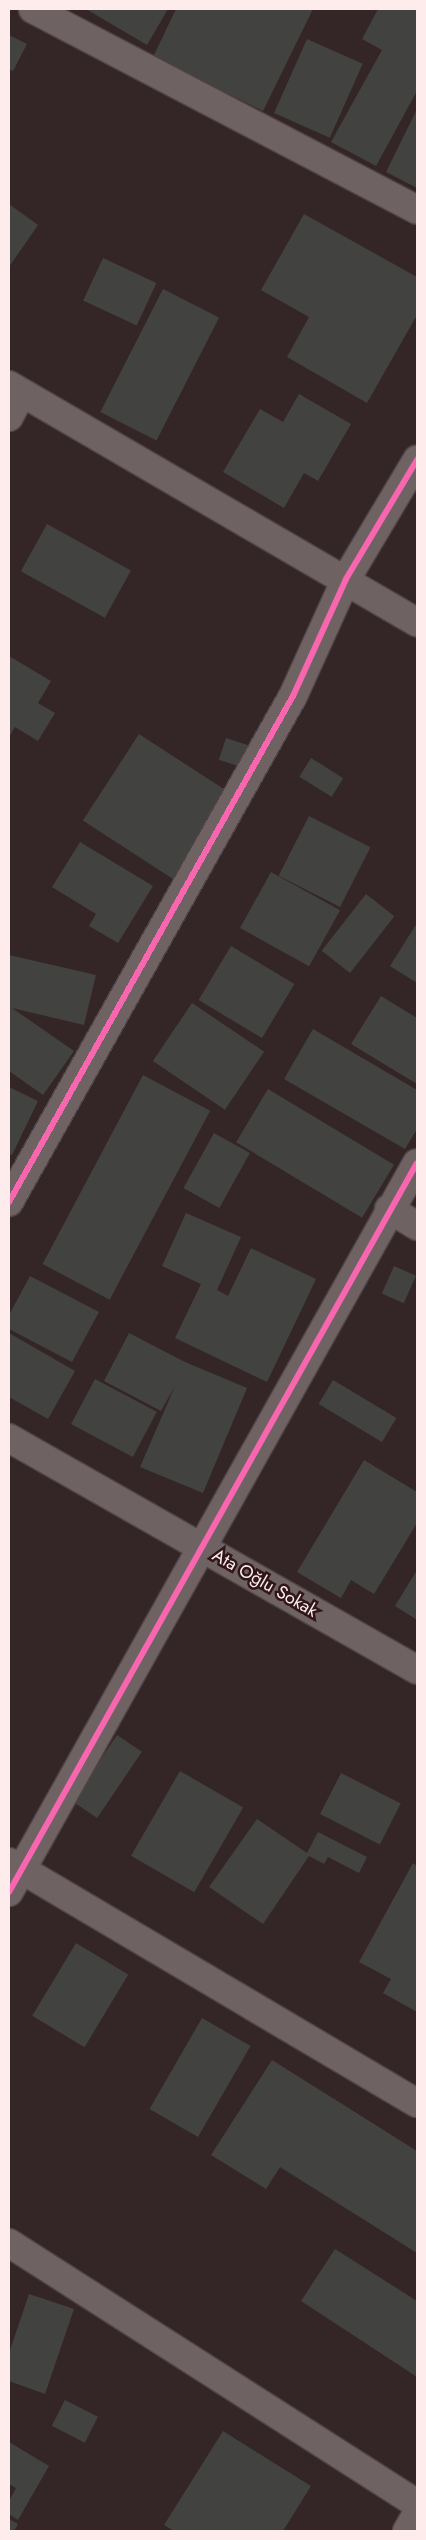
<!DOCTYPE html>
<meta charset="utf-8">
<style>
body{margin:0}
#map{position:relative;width:426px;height:2540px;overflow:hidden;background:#342627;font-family:Jost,sans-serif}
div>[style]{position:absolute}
.building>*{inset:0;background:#424240;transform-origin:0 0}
.roads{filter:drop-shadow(1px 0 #504445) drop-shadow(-1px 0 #504445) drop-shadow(0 1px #504445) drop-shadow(0 -1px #504445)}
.minor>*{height:28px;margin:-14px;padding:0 14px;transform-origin:14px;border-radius:14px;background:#6f6263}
.tertiary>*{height:28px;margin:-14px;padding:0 14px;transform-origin:14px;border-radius:14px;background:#6f6263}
.cycleway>*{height:6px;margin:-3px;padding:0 3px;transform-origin:3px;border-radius:3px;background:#f766af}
span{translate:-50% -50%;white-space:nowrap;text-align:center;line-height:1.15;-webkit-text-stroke:5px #301618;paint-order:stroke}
.street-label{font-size:18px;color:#feebeb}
.frame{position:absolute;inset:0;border:10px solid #feebeb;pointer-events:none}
</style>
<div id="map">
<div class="building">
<div style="clip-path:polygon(86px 9px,168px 9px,147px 45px)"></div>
<div style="clip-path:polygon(176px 9px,313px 9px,263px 111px,153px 57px)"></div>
<div style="clip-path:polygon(378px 9px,417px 9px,417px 91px,376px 166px,331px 142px,382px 50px,362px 39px)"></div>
<div style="clip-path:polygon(9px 35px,27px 44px,13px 71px,9px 69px)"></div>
<div style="left:307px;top:39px;width:61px;height:81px;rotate:24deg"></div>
<div style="clip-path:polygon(417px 109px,417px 188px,386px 172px)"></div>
<div style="clip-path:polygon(9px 204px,38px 225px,9px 267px)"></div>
<div style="clip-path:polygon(304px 214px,417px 277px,417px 315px,367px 403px,287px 357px,309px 317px,261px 290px)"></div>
<div style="left:103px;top:258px;width:59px;height:47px;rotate:25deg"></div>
<div style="left:163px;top:289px;width:63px;height:138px;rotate:27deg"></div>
<div style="clip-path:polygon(299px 394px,351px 424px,318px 481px,304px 473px,284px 508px,223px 472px,260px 409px,283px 422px)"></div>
<div style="left:47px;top:524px;width:96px;height:54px;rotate:29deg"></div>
<div style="clip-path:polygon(9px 656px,51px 681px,38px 703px,55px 713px,38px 741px,15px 727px,9px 737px)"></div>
<div style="left:139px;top:734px;width:107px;height:103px;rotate:33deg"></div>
<div style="left:226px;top:738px;width:29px;height:23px;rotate:18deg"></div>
<div style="left:311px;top:758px;width:38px;height:22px;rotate:32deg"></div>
<div style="left:309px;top:816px;width:69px;height:67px;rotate:27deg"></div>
<div style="clip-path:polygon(80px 842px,153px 886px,118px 943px,89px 926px,96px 914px,52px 887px)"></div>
<div style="left:271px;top:872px;width:79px;height:64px;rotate:29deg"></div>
<div style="left:366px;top:894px;width:36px;height:72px;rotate:38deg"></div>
<div style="clip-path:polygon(417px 923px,417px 983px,390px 966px)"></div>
<div style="left:231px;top:946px;width:74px;height:63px;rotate:31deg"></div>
<div style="clip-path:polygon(9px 955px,96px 975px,84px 1025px,12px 1008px,74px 1051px,43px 1095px,9px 1071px)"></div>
<div style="clip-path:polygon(381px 996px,417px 1018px,417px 1084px,351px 1044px)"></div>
<div style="left:192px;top:1003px;width:87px;height:70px;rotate:34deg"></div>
<div style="clip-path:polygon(313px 1029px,417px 1090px,417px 1129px,405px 1149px,284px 1079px)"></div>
<div style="left:143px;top:1075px;width:76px;height:214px;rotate:28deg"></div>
<div style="clip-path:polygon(9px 1087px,38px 1101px,12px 1155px,9px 1154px)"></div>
<div style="left:268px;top:1089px;width:147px;height:62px;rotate:31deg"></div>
<div style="left:214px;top:1133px;width:41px;height:63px;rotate:29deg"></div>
<div style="clip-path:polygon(186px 1213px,241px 1237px,217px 1290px,228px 1296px,251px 1248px,316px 1279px,267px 1382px,175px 1338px,201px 1284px,162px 1266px)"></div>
<div style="left:394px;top:1266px;width:24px;height:30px;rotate:24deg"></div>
<div style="clip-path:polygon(30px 1276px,99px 1312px,72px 1362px,9px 1329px,9px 1315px)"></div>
<div style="clip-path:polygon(9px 1333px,75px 1371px,48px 1419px,9px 1397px)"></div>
<div style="clip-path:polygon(129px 1333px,185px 1362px,247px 1388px,203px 1493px,140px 1467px,175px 1386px,161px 1411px,104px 1381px)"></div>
<div style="left:95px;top:1379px;width:70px;height:51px;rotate:28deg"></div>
<div style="left:333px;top:1380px;width:74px;height:28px;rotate:31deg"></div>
<div style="clip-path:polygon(364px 1460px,417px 1492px,417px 1523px,374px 1594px,351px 1580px,341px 1598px,297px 1572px)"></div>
<div style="clip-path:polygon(417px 1570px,417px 1620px,395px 1606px)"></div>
<div style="left:117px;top:1735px;width:30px;height:80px;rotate:34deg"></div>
<div style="left:180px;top:1771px;width:73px;height:98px;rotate:30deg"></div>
<div style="left:341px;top:1773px;width:67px;height:46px;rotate:27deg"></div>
<div style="clip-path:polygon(257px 1819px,307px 1853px,318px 1832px,367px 1857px,359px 1873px,328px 1857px,324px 1864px,309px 1856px,263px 1924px,209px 1887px)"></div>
<div style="clip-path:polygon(413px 1863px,417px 1866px,417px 2012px,383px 1993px,391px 1979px,359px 1962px)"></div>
<div style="left:76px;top:1943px;width:61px;height:85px;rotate:31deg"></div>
<div style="left:202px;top:2018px;width:56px;height:105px;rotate:30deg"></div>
<div style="clip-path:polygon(272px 2060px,417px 2151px,417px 2253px,280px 2167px,266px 2189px,211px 2155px)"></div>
<div style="clip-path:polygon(335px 2249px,417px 2301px,417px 2377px,301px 2301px)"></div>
<div style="clip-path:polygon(29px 2294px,74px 2309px,45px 2394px,9px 2381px,9px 2353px)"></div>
<div style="left:65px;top:2400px;width:37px;height:29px;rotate:27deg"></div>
<div style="clip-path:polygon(223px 2431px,311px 2486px,283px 2531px,174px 2531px,164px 2525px)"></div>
<div style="clip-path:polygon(9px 2442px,49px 2466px,18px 2520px,9px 2514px,9px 2501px,16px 2488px,9px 2484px)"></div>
<div style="clip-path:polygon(9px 2519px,18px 2524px,14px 2531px,9px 2531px)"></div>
</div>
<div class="roads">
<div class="minor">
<div style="left:33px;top:9px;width:433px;rotate:27.6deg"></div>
<div style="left:9px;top:385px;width:472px;rotate:30.2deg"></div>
<div style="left:9px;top:417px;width:27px;rotate:-62deg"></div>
<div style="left:9px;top:1202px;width:580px;rotate:-60.7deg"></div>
<div style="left:293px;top:696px;width:128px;rotate:-65.6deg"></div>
<div style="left:346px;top:579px;width:139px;rotate:-59.2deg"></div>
<div style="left:389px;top:1209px;width:33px;rotate:31deg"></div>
<div style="left:9px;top:1438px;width:469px;rotate:29.6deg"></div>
<div style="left:9px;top:1862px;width:474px;rotate:30.6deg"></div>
<div style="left:9px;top:1892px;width:835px;rotate:-60.77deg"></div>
<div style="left:9px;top:2243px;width:484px;rotate:32.6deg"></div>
</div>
<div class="tertiary">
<div style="left:407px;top:2531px;width:20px;rotate:-60deg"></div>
</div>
</div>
<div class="cycleway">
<div style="left:9px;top:1202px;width:580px;rotate:-60.7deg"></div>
<div style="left:293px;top:696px;width:128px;rotate:-65.6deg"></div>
<div style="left:346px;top:579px;width:139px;rotate:-59.2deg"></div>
<div style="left:9px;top:1892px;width:835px;rotate:-60.77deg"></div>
</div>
<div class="street-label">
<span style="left:265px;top:1583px;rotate:30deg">Ata Oğlu Sokak</span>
</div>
<div class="frame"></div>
</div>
